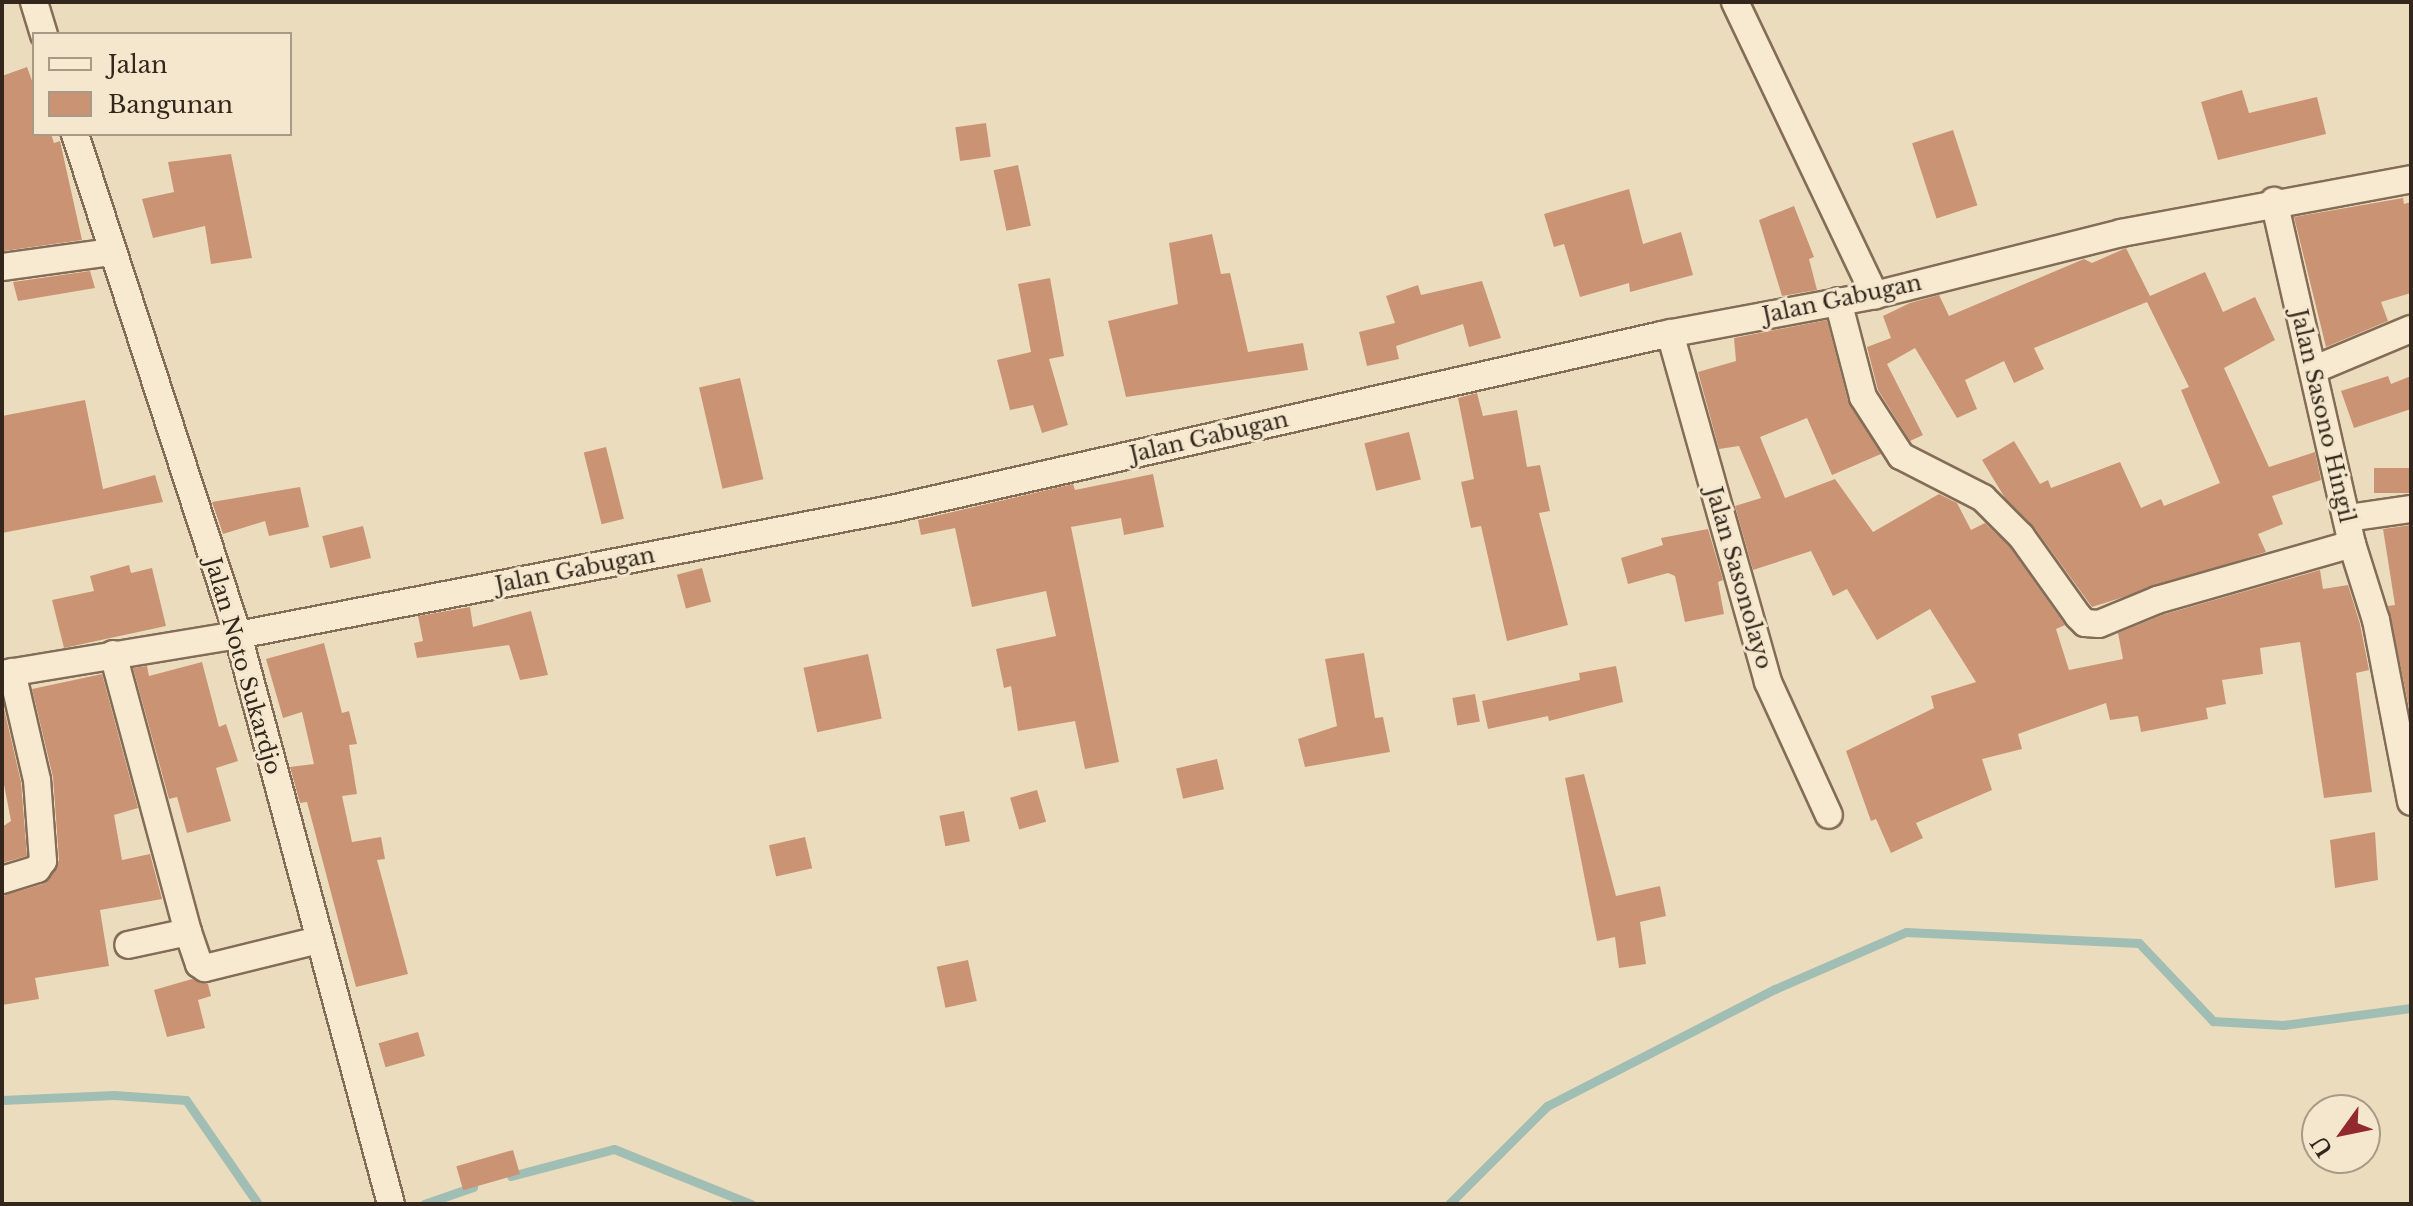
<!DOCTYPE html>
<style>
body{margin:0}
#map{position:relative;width:2413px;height:1206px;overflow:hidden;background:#ecdcbe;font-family:"Libre Baskerville",serif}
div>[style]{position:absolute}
.stream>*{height:9px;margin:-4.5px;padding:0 4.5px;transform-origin:4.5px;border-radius:4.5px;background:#a1beb4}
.building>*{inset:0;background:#ca9474;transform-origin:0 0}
.roads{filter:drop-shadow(2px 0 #846d57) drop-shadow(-2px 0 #846d57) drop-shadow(0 2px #846d57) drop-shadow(0 -2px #846d57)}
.street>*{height:26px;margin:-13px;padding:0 13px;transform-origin:13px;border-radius:13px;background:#f8ead0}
span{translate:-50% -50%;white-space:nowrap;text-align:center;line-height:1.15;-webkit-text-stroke:6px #f4e7cd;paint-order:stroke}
.street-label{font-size:22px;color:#33261c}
.frame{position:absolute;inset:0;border:4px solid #33261c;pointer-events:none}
.legend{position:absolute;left:32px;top:32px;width:260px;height:104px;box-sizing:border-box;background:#f4e7cd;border:2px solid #a79a86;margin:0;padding:10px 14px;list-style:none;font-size:24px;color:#33261c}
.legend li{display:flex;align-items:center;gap:16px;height:40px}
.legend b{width:40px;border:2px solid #a79a86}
.north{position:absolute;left:2301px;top:1094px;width:80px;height:80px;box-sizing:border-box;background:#f4e7cd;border:2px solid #a79a86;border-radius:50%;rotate:237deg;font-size:22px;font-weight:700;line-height:32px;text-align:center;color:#33261c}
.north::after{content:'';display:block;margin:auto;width:28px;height:36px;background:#91292e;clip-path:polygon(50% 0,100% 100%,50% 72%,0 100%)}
</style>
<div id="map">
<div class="stream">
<div style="left:2px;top:1100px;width:112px;rotate:-2.6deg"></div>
<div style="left:114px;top:1095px;width:72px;rotate:4deg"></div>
<div style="left:186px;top:1100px;width:126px;rotate:55.3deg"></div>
<div style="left:511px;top:1176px;width:106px;rotate:-14.7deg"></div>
<div style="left:614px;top:1149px;width:148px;rotate:21.9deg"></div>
<div style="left:424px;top:1204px;width:52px;rotate:-19.1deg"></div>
<div style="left:1449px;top:1204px;width:139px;rotate:-45deg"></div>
<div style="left:1547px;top:1106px;width:256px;rotate:-27.2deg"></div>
<div style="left:1775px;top:989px;width:143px;rotate:-23.5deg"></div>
<div style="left:1906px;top:932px;width:233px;rotate:2.7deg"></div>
<div style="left:2139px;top:943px;width:108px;rotate:46.5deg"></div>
<div style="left:2213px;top:1021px;width:70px;rotate:3.3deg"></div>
<div style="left:2283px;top:1025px;width:129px;rotate:-7.6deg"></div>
</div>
<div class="building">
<div style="clip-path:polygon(27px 67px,34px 86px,34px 134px,51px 134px,54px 143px,60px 141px,82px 240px,4px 251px,2px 76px)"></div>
<div style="clip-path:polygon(2242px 90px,2249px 113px,2317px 97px,2326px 134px,2218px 160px,2201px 102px)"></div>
<div style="left:986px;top:123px;width:34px;height:31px;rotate:82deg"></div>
<div style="left:1953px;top:130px;width:79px;height:43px;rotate:72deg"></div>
<div style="clip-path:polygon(231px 154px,252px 258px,211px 264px,205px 226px,153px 238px,142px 199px,174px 192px,168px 162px)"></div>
<div style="left:1018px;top:165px;width:62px;height:25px;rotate:78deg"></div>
<div style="clip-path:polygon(1629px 189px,1643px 244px,1681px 232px,1693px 275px,1630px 292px,1629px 283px,1580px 297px,1564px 244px,1554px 247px,1544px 214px)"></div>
<div style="clip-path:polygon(2403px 198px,2404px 204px,2411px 202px,2411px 293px,2381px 302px,2388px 321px,2326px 347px,2294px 217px)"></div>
<div style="clip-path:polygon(1794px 206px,1814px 257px,1809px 259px,1817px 290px,1782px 296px,1759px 220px)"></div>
<div style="clip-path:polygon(1212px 234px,1221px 274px,1230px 273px,1248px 352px,1303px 343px,1308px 370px,1126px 397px,1108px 321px,1178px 304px,1169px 243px)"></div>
<div style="clip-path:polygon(2126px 248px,2150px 296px,2205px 272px,2223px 312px,2255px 297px,2275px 340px,2224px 368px,2269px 467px,2315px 452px,2321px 480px,2272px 496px,2283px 524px,2258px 534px,2266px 552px,2092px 607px,2034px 527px,2005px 498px,1982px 460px,2014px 441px,2040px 484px,2048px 480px,2051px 488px,2120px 462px,2141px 508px,2161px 499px,2164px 506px,2220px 483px,2181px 390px,2189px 387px,2147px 302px,2034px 348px,2044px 369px,2014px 383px,2004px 361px,1965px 380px,1977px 409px,1957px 418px,1915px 348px,1887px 364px,1923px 435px,1910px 441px,1878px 390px,1867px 347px,1891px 338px,1883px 316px,1910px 303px,1939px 295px,1949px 316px,2084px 259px,2092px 263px)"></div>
<div style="clip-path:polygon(90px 271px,95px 288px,18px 301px,13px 282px)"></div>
<div style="clip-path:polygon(1050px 278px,1064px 356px,1049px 359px,1068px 425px,1042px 433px,1033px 405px,1010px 410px,997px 360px,1031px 352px,1018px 284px)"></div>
<div style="clip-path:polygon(1482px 281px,1501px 338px,1469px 347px,1463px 324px,1396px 346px,1399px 359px,1367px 366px,1359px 332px,1395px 323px,1386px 296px,1418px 285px,1421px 295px)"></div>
<div style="clip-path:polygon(1827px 320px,1848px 401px,1881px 454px,1832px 475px,1807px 418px,1760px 437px,1785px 498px,1835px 479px,1873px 532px,1939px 494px,1957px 503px,1971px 530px,1985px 523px,2009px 546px,2065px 625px,2056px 629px,2069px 670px,2123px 659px,2118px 633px,2162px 615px,2320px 570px,2323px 589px,2348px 585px,2360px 624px,2369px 670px,2356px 673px,2372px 792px,2324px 798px,2300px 642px,2260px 648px,2263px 674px,2222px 680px,2226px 704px,2206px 708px,2208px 719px,2141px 732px,2138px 716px,2110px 720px,2106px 703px,2018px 734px,2022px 749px,1982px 759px,1992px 790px,1916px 823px,1923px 838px,1891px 853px,1876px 819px,1871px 821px,1846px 751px,1934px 708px,1931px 696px,1976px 682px,1930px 609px,1877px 640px,1847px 589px,1833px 596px,1811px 551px,1753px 570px,1735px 506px,1761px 498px,1739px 446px,1719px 449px,1698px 372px,1736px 361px,1734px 338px)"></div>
<div style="clip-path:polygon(2388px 376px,2391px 384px,2411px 376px,2411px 409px,2354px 428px,2341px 391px)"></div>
<div style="left:740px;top:378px;width:104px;height:42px;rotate:77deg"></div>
<div style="clip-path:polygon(1477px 393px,1483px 416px,1517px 410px,1527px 467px,1540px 465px,1550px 511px,1539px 513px,1568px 625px,1507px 641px,1481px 526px,1471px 528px,1461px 482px,1474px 479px,1458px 398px)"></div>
<div style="clip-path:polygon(85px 400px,103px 489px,155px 475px,163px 502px,2px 533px,2px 416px)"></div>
<div style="left:1409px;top:432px;width:49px;height:46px;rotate:76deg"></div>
<div style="left:606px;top:447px;width:74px;height:23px;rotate:76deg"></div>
<div style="left:2411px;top:468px;width:25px;height:37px;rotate:90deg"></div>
<div style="clip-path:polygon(1153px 474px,1164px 527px,1124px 535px,1121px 518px,1071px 527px,1119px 762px,1085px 769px,1075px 721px,1018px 731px,1011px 686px,1004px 688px,996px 649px,1056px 636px,1046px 591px,972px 607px,955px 528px,921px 535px,918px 520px,1073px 484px,1075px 490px)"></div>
<div style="clip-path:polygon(300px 487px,309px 527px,269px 536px,265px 521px,223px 534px,212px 502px)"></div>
<div style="clip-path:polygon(2411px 525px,2411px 717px,2388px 606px,2395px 605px,2383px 529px)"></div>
<div style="left:363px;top:526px;width:33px;height:42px;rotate:76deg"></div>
<div style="clip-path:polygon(1708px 529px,1723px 580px,1718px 582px,1724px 614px,1685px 622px,1675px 576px,1668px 573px,1628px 584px,1621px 558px,1663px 545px,1661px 538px)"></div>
<div style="clip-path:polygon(129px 565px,131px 573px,152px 568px,166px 626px,64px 648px,52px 600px,94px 591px,90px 576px)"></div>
<div style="left:702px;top:568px;width:35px;height:26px;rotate:75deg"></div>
<div style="clip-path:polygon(470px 607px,473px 627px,531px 611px,548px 675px,520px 680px,509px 645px,417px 658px,414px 643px,423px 641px,418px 616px)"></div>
<div style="clip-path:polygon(324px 643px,342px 713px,349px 711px,357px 744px,349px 745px,357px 794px,342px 796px,352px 842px,381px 837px,385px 859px,377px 860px,408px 974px,356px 987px,307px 802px,300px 803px,290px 767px,314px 764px,302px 712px,283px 718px,266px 659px)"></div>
<div style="clip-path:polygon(1364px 653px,1375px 718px,1383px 717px,1390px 752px,1305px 767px,1298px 739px,1337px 726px,1325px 659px)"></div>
<div style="left:868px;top:654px;width:66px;height:66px;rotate:78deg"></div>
<div style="clip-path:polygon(202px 662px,219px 727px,226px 724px,238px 761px,216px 768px,231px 821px,187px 833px,177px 797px,169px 799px,133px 668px,147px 666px,149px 676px)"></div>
<div style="clip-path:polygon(1616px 666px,1623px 702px,1549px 721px,1548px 716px,1488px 729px,1482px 701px,1580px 680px,1579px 673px)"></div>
<div style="clip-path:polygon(102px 674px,138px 808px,114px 815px,122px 860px,150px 854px,162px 899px,100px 910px,109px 966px,35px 978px,39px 999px,2px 1005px,2px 896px,43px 884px,59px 860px,53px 777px,32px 689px)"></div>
<div style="left:1475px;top:694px;width:28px;height:23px;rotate:80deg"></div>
<div style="clip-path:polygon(2px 700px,21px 782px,27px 856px,2px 863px,2px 827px,11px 821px,2px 774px)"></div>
<div style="left:1217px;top:759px;width:31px;height:42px;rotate:77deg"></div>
<div style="clip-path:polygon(1584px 774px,1616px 896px,1660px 886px,1666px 916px,1640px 922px,1646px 964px,1619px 968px,1615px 937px,1597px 941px,1565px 778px)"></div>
<div style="left:1037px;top:790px;width:33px;height:28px;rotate:74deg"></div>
<div style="left:964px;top:811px;width:31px;height:25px;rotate:79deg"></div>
<div style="clip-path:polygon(2375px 832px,2378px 880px,2335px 888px,2330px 840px)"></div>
<div style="left:805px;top:837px;width:32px;height:37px;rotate:77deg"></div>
<div style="left:968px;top:960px;width:42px;height:32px;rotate:78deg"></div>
<div style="clip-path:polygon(192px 979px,208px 984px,211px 996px,198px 1000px,205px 1028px,167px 1037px,154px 990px)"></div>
<div style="left:418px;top:1032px;width:25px;height:41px;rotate:74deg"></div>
<div style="left:513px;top:1150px;width:25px;height:59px;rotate:74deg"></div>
</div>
<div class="roads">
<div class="street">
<div style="left:34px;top:2px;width:34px;rotate:73deg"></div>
<div style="left:1735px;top:2px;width:325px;rotate:64.5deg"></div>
<div style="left:75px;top:134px;width:527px;rotate:71.98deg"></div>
<div style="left:238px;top:635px;width:589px;rotate:74.95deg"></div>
<div style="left:2px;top:267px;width:111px;rotate:-7.8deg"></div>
<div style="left:1838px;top:301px;width:99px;rotate:75.4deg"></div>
<div style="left:1863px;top:397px;width:70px;rotate:57.2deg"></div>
<div style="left:1901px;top:456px;width:92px;rotate:27.1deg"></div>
<div style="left:1983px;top:498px;width:54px;rotate:45deg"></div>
<div style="left:2021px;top:536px;width:98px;rotate:54.5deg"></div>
<div style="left:2078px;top:616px;width:10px;rotate:45deg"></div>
<div style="left:2085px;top:623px;width:14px;rotate:4deg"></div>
<div style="left:2099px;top:624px;width:63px;rotate:-22.5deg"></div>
<div style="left:2157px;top:600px;width:203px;rotate:-16deg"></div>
<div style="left:2352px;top:544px;width:352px;rotate:-102.8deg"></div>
<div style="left:1670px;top:333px;width:362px;rotate:74.3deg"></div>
<div style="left:1768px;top:682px;width:146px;rotate:65.4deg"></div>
<div style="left:2313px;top:370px;width:106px;rotate:-22.7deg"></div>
<div style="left:2348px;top:518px;width:64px;rotate:-8.1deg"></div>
<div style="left:2352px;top:544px;width:80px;rotate:72.5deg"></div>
<div style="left:2376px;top:620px;width:185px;rotate:79.1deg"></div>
<div style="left:113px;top:654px;width:288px;rotate:74.9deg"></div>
<div style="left:188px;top:932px;width:61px;rotate:167.8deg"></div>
<div style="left:2px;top:674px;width:239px;rotate:-9.4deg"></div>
<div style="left:238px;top:635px;width:670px;rotate:-10.92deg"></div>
<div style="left:896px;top:508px;width:785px;rotate:-12.73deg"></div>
<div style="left:1662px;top:335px;width:217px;rotate:-10.6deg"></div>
<div style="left:1875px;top:295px;width:254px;rotate:-14.1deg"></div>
<div style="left:2121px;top:233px;width:295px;rotate:-10.5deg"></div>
<div style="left:2px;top:880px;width:37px;rotate:-17deg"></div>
<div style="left:37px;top:869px;width:10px;rotate:-53deg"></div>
<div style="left:43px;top:861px;width:81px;rotate:-94.2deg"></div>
<div style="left:37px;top:780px;width:111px;rotate:-103deg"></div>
<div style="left:188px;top:932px;width:34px;rotate:71deg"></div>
<div style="left:199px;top:964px;width:7px;rotate:34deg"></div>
<div style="left:205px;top:968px;width:117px;rotate:-13.8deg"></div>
</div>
</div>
<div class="street-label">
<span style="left:1842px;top:299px;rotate:-12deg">Jalan Gabugan</span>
<span style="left:2323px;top:416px;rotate:77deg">Jalan Sasono Hingil</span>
<span style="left:1209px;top:437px;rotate:-13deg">Jalan Gabugan</span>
<span style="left:575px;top:570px;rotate:-11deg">Jalan Gabugan</span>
<span style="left:1739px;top:578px;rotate:74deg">Jalan Sasonolayo</span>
<span style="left:243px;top:666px;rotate:74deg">Jalan Noto Sukardjo</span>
</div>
<div class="frame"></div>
<ul class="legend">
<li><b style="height:10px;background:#f8ead0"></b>Jalan</li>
<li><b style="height:22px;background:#ca9474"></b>Bangunan</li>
</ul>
<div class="north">U</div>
</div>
